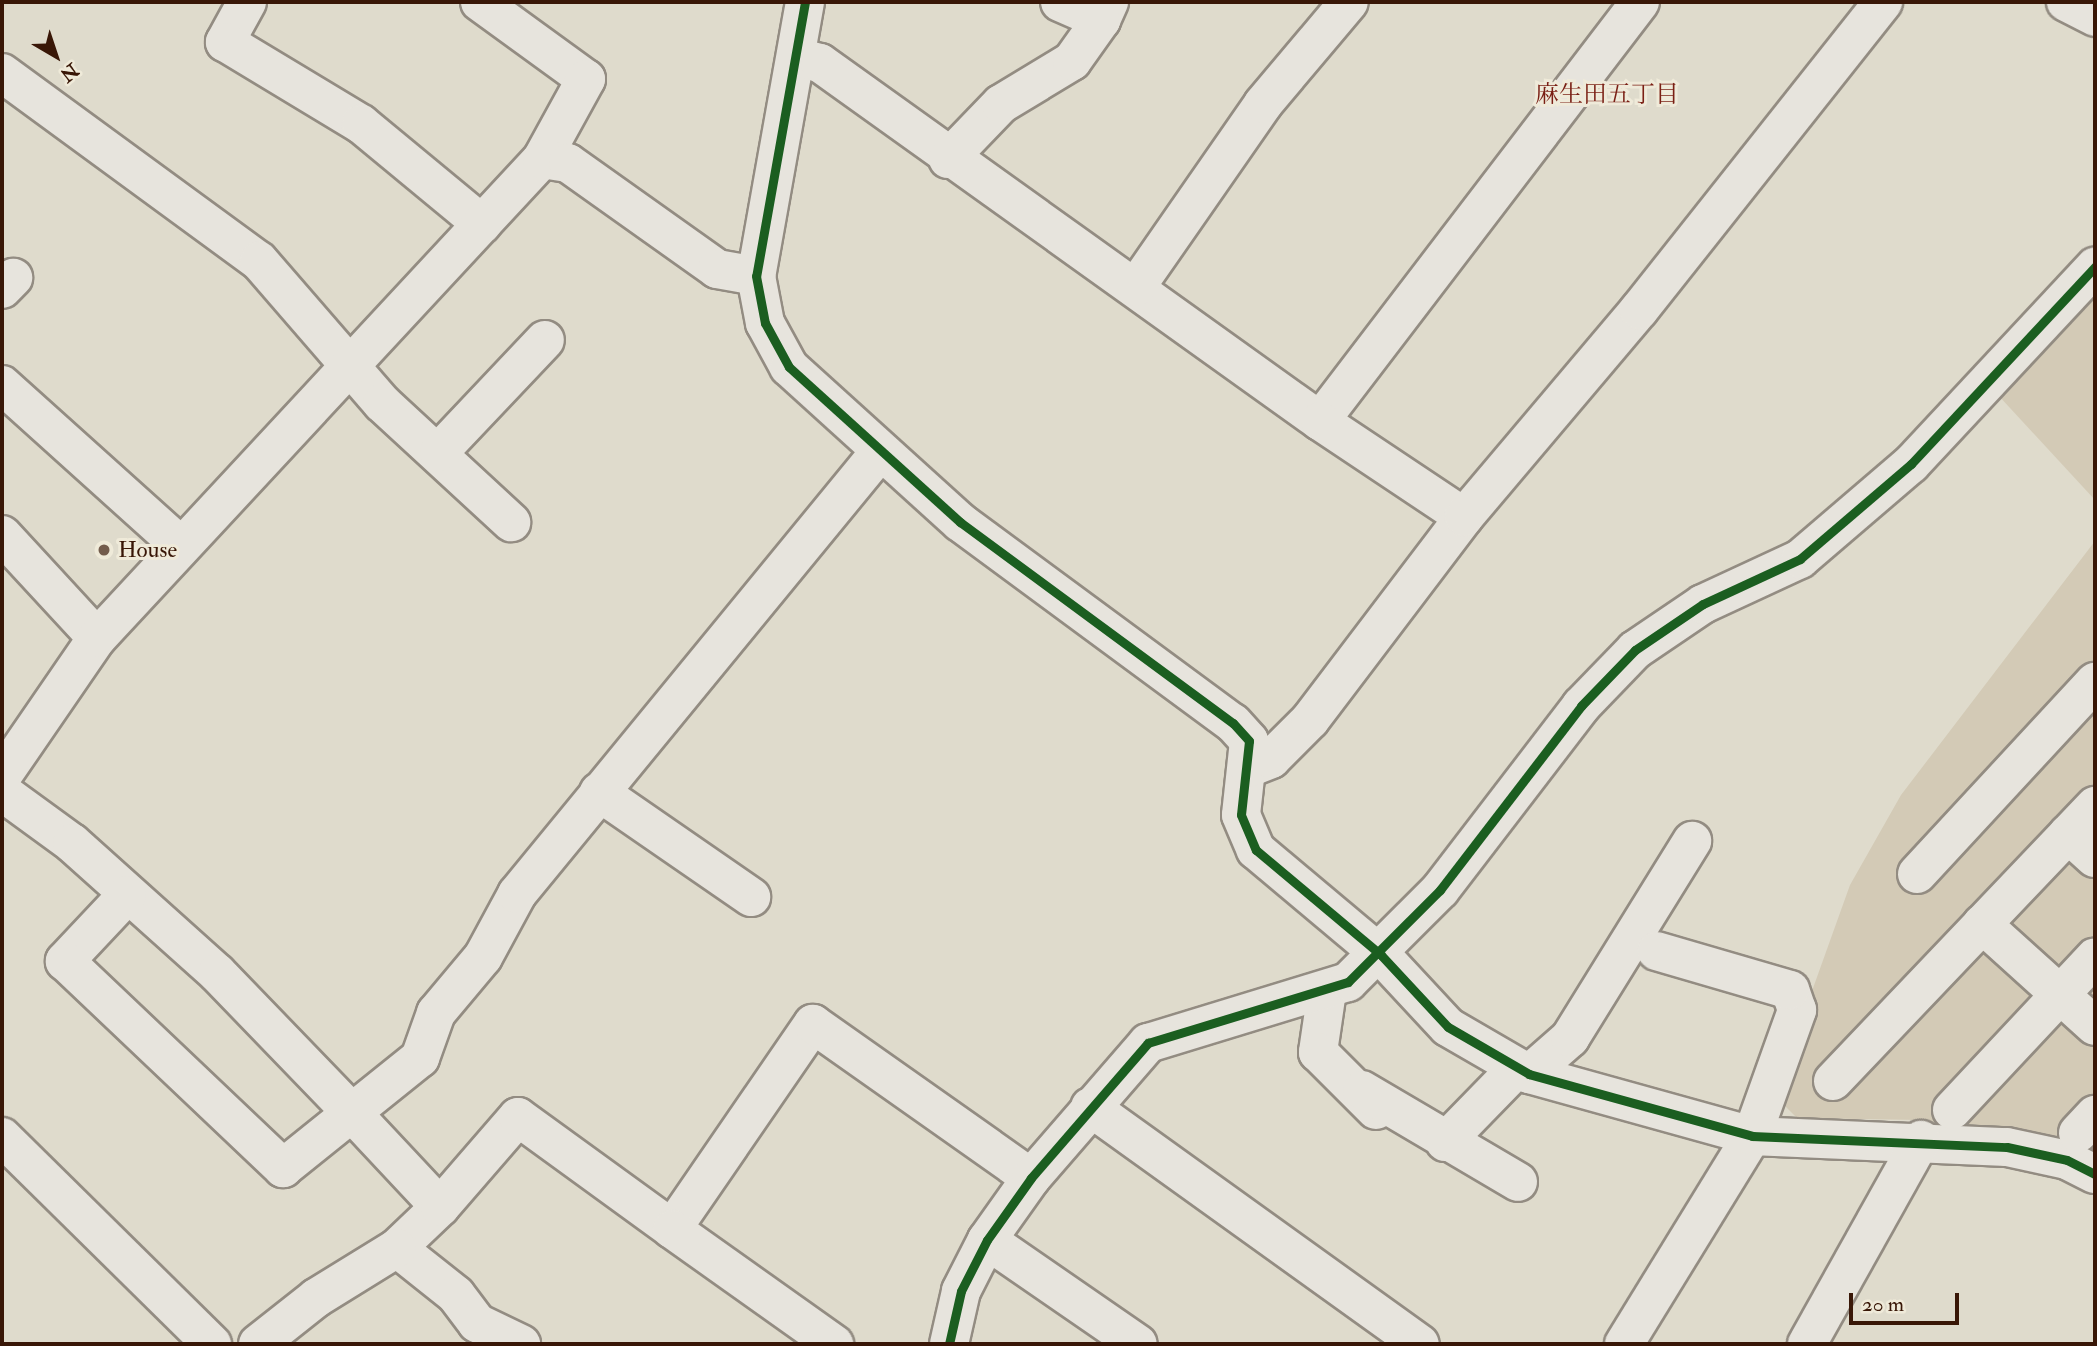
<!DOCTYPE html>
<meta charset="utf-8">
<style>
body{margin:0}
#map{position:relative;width:2097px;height:1346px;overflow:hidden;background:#dfdbcc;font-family:"IM FELL Double Pica","Noto Serif JP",serif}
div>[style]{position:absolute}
.green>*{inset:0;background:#d3cab6}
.roads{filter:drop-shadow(2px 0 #938c82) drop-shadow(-2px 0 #938c82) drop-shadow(0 2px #938c82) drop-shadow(0 -2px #938c82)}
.minor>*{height:38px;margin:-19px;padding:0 19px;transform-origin:19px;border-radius:19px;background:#e7e4dd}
.cycleway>*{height:9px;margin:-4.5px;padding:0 4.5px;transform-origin:4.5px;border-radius:4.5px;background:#1b5e20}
.dots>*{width:19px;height:19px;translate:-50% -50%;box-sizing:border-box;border:4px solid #efead9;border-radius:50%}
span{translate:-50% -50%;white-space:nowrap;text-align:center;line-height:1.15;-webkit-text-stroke:6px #efead9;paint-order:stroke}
.poi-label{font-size:23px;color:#391707}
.left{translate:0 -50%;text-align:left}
.neighbourhood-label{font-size:24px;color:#7a1f14}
.frame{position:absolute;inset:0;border:4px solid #391707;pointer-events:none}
.north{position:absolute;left:21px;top:21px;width:70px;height:70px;-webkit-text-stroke:5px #efead9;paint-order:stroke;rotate:141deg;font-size:19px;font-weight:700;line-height:28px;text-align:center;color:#391707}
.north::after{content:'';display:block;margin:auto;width:24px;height:32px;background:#391707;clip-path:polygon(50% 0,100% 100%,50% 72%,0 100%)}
.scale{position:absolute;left:1849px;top:1293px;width:110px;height:32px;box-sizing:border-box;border:4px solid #391707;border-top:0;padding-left:9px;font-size:21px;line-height:24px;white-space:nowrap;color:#391707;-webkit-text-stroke:5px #efead9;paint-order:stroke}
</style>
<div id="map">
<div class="green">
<div style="clip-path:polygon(2095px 291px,2095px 500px,1998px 395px)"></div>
<div style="clip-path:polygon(2095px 541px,2095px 1156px,2074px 1144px,1920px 1120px,1797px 1118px,1777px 1098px,1779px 1083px,1850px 885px,1901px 795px)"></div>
</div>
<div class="roads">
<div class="minor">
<div style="left:247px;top:2px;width:46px;rotate:118.8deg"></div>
<div style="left:225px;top:42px;width:159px;rotate:31.1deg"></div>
<div style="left:361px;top:124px;width:157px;rotate:39.6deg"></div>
<div style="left:480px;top:2px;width:131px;rotate:36deg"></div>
<div style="left:586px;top:79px;width:91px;rotate:118.8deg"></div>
<div style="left:805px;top:2px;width:278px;rotate:100.1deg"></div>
<div style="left:756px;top:276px;width:48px;rotate:79.2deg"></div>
<div style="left:765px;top:323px;width:50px;rotate:61.4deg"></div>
<div style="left:789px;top:367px;width:231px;rotate:42.2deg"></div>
<div style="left:960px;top:522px;width:339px;rotate:36.4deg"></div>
<div style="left:1233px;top:723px;width:24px;rotate:48deg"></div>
<div style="left:1249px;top:741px;width:74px;rotate:96.2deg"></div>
<div style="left:1241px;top:815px;width:38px;rotate:67deg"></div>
<div style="left:1256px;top:850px;width:163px;rotate:40deg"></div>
<div style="left:1381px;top:955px;width:98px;rotate:47.1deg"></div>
<div style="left:1448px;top:1027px;width:94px;rotate:30.1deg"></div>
<div style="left:1529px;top:1074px;width:231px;rotate:15.5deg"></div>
<div style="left:1752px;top:1136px;width:255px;rotate:2.5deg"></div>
<div style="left:2007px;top:1147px;width:61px;rotate:12.2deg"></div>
<div style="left:2067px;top:1160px;width:31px;rotate:27deg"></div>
<div style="left:1060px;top:2px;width:45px;rotate:23.7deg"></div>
<div style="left:1101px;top:20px;width:20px;rotate:-66deg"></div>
<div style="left:2066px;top:2px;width:33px;rotate:27deg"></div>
<div style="left:797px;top:57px;width:24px;rotate:15deg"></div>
<div style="left:820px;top:63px;width:615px;rotate:35.6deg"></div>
<div style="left:1320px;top:421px;width:527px;rotate:-52.63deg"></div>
<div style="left:2px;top:73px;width:318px;rotate:36.2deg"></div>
<div style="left:259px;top:261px;width:188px;rotate:49.1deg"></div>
<div style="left:382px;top:403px;width:176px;rotate:42.7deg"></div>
<div style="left:948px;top:159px;width:76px;rotate:-46.1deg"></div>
<div style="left:1001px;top:104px;width:83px;rotate:-31.2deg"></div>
<div style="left:1072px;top:61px;width:50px;rotate:-54.7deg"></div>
<div style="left:1136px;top:287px;width:223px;rotate:-55.2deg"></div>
<div style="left:1263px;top:104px;width:133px;rotate:-49.9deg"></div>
<div style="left:2px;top:289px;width:16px;rotate:-45deg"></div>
<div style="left:2px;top:385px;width:239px;rotate:42deg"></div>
<div style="left:1320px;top:421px;width:173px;rotate:33.7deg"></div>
<div style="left:439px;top:452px;width:154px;rotate:-46.6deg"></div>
<div style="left:2px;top:535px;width:140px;rotate:47.3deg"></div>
<div style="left:1249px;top:768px;width:24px;rotate:-22deg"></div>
<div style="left:1271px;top:759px;width:55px;rotate:-45deg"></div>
<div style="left:1310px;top:720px;width:255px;rotate:-52.8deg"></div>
<div style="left:1464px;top:517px;width:271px;rotate:-49.8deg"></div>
<div style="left:1639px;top:310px;width:393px;rotate:-51.6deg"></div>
<div style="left:2px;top:776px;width:168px;rotate:-55.5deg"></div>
<div style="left:97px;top:638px;width:654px;rotate:-47.11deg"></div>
<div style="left:542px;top:159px;width:26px;rotate:9deg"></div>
<div style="left:568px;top:163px;width:183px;rotate:35.4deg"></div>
<div style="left:717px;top:269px;width:40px;rotate:10deg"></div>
<div style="left:2px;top:792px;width:87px;rotate:36.1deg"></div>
<div style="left:72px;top:843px;width:195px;rotate:41.9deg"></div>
<div style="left:217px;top:973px;width:197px;rotate:46deg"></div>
<div style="left:354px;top:1115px;width:126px;rotate:46.9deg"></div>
<div style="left:440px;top:1207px;width:59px;rotate:136.4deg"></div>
<div style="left:397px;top:1248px;width:75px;rotate:38.5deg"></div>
<div style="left:456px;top:1295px;width:35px;rotate:53deg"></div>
<div style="left:477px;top:1323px;width:49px;rotate:25.5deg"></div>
<div style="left:599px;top:792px;width:185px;rotate:34.6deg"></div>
<div style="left:2068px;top:834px;width:36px;rotate:42deg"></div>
<div style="left:1917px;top:874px;width:262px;rotate:-47.2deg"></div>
<div style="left:127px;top:895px;width:91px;rotate:133.2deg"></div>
<div style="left:65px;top:961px;width:301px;rotate:43.5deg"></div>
<div style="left:283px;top:1168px;width:176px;rotate:-38.8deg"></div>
<div style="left:420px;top:1058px;width:48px;rotate:-70.4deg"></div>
<div style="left:436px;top:1013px;width:73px;rotate:-50deg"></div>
<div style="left:483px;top:957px;width:72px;rotate:-61.6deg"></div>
<div style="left:517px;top:894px;width:569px;rotate:-50.63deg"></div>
<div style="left:1982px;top:924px;width:152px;rotate:42.1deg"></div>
<div style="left:1327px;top:991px;width:62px;rotate:98.4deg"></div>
<div style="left:1318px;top:1052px;width:82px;rotate:45deg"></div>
<div style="left:1529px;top:1074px;width:55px;rotate:-41.3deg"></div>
<div style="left:1570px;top:1038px;width:232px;rotate:-58.2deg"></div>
<div style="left:1833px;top:1081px;width:380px;rotate:-46.4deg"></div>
<div style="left:1362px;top:1090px;width:181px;rotate:30.5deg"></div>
<div style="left:1090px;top:1107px;width:406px;rotate:35.7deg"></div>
<div style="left:1952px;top:1110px;width:209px;rotate:-46.9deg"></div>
<div style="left:2078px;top:1133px;width:25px;rotate:-47deg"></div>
<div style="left:2px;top:1137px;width:295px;rotate:44.6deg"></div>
<div style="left:1445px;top:1142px;width:103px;rotate:-45.8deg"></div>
<div style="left:440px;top:1207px;width:119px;rotate:-49.1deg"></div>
<div style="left:518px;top:1117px;width:190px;rotate:36deg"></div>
<div style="left:672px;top:1229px;width:249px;rotate:-55.5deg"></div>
<div style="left:813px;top:1024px;width:267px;rotate:35.2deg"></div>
<div style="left:672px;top:1229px;width:199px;rotate:35.4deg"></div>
<div style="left:987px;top:1240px;width:183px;rotate:34.6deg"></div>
<div style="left:258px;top:1344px;width:74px;rotate:-38.4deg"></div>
<div style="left:316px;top:1298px;width:95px;rotate:-31.7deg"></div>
<div style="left:949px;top:1344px;width:54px;rotate:-77.2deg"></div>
<div style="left:961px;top:1291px;width:57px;rotate:-63deg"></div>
<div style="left:987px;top:1240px;width:76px;rotate:-54.6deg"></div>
<div style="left:1031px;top:1178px;width:179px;rotate:-49.1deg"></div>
<div style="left:1148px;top:1043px;width:209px;rotate:-17deg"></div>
<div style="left:1348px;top:982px;width:130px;rotate:-45deg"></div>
<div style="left:1440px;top:890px;width:232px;rotate:-52.5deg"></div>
<div style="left:1581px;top:706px;width:78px;rotate:-46deg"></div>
<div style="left:1635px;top:650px;width:82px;rotate:-34.1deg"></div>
<div style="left:1703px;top:604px;width:107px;rotate:-24.9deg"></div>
<div style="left:1800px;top:559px;width:146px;rotate:-40.6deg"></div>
<div style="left:1911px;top:464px;width:270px;rotate:-47deg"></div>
<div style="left:1624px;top:1344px;width:244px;rotate:-58.4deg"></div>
<div style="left:1752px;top:1136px;width:134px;rotate:-70.3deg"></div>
<div style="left:1797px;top:1010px;width:21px;rotate:-109deg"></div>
<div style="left:1790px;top:990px;width:139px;rotate:-163.7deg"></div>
<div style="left:1807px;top:1344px;width:234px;rotate:-60.8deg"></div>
</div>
</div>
<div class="cycleway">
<div style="left:805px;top:2px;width:278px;rotate:100.1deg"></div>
<div style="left:756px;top:276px;width:48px;rotate:79.2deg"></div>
<div style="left:765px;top:323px;width:50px;rotate:61.4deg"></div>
<div style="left:789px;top:367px;width:231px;rotate:42.2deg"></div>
<div style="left:960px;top:522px;width:339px;rotate:36.4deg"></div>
<div style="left:1233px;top:723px;width:24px;rotate:48deg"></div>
<div style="left:1249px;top:741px;width:74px;rotate:96.2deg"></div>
<div style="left:1241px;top:815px;width:38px;rotate:67deg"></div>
<div style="left:1256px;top:850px;width:163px;rotate:40deg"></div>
<div style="left:1381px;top:955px;width:98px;rotate:47.1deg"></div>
<div style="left:1448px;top:1027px;width:94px;rotate:30.1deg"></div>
<div style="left:1529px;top:1074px;width:231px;rotate:15.5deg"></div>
<div style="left:1752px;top:1136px;width:255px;rotate:2.5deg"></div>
<div style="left:2007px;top:1147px;width:61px;rotate:12.2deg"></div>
<div style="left:2067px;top:1160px;width:31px;rotate:27deg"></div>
<div style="left:949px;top:1344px;width:54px;rotate:-77.2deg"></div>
<div style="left:961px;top:1291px;width:57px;rotate:-63deg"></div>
<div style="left:987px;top:1240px;width:76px;rotate:-54.6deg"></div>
<div style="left:1031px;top:1178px;width:179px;rotate:-49.1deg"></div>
<div style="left:1148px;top:1043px;width:209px;rotate:-17deg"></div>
<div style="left:1348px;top:982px;width:130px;rotate:-45deg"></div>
<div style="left:1440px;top:890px;width:232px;rotate:-52.5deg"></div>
<div style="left:1581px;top:706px;width:78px;rotate:-46deg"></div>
<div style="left:1635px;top:650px;width:82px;rotate:-34.1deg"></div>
<div style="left:1703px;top:604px;width:107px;rotate:-24.9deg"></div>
<div style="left:1800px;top:559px;width:146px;rotate:-40.6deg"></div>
<div style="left:1911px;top:464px;width:270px;rotate:-47deg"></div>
</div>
<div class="dots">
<div style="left:104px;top:550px;background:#735c4c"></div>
</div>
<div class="poi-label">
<span class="left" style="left:118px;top:550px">House</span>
</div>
<div class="neighbourhood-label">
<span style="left:1607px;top:95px">麻生田五丁目</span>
</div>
<div class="frame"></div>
<div class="north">N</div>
<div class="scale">20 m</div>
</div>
